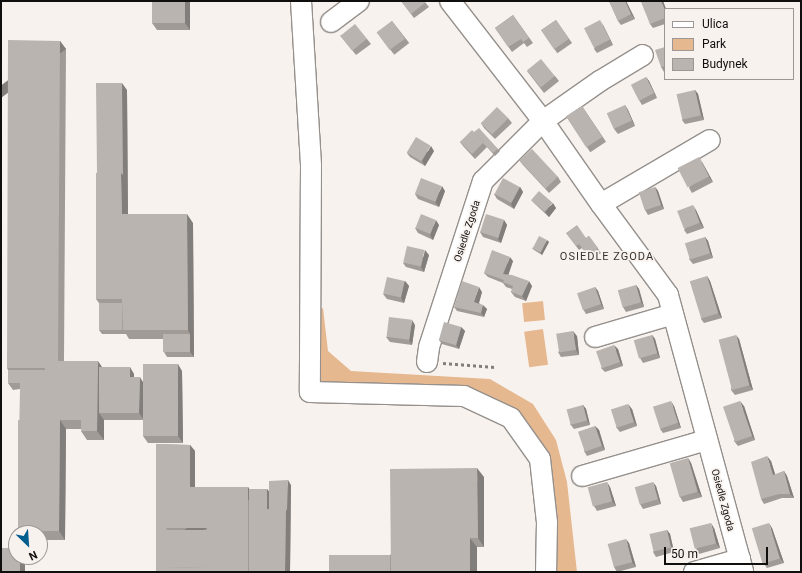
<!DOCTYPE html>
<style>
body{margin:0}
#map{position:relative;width:802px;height:573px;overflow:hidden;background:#f8f2ee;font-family:Roboto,sans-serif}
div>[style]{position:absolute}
.green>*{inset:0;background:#e6b890;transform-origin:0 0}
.path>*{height:2.5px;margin-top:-1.25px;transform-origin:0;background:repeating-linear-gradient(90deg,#817e7b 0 3px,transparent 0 6px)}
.roads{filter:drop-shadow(1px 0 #95908c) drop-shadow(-1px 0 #95908c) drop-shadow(0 1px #95908c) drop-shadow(0 -1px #95908c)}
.minor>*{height:20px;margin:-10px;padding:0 10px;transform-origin:10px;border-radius:10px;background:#fff}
.wall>*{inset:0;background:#a09b97;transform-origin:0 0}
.shaded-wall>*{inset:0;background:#827e7b;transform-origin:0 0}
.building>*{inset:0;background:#bab4b0;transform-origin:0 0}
span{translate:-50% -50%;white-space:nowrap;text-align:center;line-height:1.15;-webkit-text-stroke:3.5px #f8f2ee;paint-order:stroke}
.street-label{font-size:10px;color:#110f0e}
.neighbourhood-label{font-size:11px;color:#37332f;letter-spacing:1px}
.frame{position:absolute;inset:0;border:2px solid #110f0e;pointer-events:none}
.legend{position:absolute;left:664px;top:8px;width:130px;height:72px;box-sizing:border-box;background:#f8f2ee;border:1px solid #9c9794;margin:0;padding:5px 7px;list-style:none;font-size:12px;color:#110f0e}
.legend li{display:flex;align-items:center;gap:8px;height:20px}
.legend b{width:20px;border:1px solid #9c9794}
.north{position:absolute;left:8px;top:525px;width:40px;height:40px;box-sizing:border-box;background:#f8f2ee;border:1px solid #9c9794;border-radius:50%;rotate:155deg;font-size:11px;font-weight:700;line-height:16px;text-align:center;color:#110f0e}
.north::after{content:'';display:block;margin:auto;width:14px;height:18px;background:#015e8e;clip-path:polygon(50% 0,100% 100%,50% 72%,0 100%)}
.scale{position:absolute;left:664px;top:547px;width:104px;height:18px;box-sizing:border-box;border:2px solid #110f0e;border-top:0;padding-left:5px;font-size:12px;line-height:14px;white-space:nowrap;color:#110f0e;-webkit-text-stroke:3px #f8f2ee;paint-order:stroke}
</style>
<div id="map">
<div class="green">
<div style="left:543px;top:301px;width:19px;height:21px;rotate:84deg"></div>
<div style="clip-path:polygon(323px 308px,328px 351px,351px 371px,490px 379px,533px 404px,556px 440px,567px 482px,577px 572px,546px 572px,540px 459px,511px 418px,464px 396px,310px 392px,310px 313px)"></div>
<div style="left:543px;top:329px;width:36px;height:19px;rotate:82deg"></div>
</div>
<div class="path">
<div style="left:443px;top:363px;width:52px;rotate:4.4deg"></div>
</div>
<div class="roads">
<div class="minor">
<div style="left:301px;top:1px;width:165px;rotate:86.5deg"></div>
<div style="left:311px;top:166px;width:226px;rotate:90.3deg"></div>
<div style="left:310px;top:392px;width:154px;rotate:1.5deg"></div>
<div style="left:464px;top:396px;width:52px;rotate:25.1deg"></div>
<div style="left:511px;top:418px;width:50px;rotate:54.7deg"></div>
<div style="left:540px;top:459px;width:63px;rotate:83.7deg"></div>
<div style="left:547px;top:522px;width:50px;rotate:91.1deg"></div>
<div style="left:450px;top:1px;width:152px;rotate:52.2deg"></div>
<div style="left:543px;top:121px;width:101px;rotate:55.1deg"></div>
<div style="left:601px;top:204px;width:113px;rotate:53.6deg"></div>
<div style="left:668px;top:295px;width:287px;rotate:74.8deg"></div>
<div style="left:331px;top:22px;width:35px;rotate:-37deg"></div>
<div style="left:601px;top:204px;width:126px;rotate:-30.4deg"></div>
<div style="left:595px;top:337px;width:81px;rotate:-16.4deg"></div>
<div style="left:427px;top:362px;width:15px;rotate:-82deg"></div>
<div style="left:429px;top:347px;width:175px;rotate:-72deg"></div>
<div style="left:483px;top:181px;width:85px;rotate:-45deg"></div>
<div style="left:543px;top:121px;width:70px;rotate:-35.1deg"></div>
<div style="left:600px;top:81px;width:50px;rotate:-31.2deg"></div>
<div style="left:582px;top:476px;width:130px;rotate:-16.1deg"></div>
<div style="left:694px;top:572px;width:48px;rotate:-15.8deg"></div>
</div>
</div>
<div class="wall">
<div style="clip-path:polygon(152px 1px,190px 1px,190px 30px,157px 30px,152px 23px)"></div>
<div style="clip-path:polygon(401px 1px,424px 1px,429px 7px,414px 18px)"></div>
<div style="clip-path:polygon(609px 1px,626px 1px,635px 19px,621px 25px,618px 21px)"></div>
<div style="clip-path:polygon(643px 1px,663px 1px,666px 9px,665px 9px,665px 24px,653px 28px,650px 24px)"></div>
<div style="clip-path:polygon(513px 15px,533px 43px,527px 47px,524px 43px,512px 52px,495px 28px)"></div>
<div style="left:556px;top:20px;width:28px;height:18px;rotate:55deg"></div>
<div style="left:392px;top:21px;width:28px;height:19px;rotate:52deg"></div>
<div style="clip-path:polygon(603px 25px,613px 45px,597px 53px,594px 49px)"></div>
<div style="clip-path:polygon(340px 35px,367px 39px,371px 44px,356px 55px)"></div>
<div style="clip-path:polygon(60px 41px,66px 49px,64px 361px,102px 367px,134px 374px,134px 377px,143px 382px,182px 371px,183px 443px,148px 443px,143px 436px,143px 420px,104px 420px,104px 440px,87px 440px,81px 431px,81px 429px,66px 429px,65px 540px,40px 540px,40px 533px,19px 533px,18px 531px,20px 389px,13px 390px,8px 383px,8px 370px,7px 368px)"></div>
<div style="clip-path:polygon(665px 47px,665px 72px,664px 72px,661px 67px)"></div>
<div style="clip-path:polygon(527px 71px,555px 76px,559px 81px,544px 93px)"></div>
<div style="clip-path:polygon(646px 77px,649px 81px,657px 98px,642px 105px,639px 100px)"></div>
<div style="clip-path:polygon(127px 90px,128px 214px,193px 223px,194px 357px,167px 357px,164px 352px,163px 339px,129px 339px,126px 334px,102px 334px,99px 330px,99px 303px,96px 299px,97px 173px)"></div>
<div style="clip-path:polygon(695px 90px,698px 94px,704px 120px,685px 124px,682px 120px)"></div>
<div style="clip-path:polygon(625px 105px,628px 110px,635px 126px,618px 134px,614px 129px)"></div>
<div style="left:582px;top:106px;width:43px;height:19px;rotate:56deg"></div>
<div style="clip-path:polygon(508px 118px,512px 123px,495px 139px,484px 128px,481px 123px)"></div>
<div style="clip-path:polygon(474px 132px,498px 149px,500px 151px,495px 156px,487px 147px,475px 159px,463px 146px,460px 142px)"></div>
<div style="clip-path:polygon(434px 151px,425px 166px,410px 157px,407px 153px)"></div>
<div style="clip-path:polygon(519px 160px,558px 177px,561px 182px,549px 193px,523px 165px)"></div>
<div style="clip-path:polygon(702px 162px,713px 182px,692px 193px,689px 188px)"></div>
<div style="clip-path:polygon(520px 187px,523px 192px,514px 209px,497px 199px,494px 194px)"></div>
<div style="clip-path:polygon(655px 187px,658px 191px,664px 209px,648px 215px,645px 210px)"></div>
<div style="clip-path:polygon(445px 191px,439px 207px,418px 199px,415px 194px)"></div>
<div style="clip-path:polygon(531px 200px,556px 208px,549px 217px,535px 204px)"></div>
<div style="clip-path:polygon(696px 210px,704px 228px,687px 234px,684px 230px)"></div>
<div style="clip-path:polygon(504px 220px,507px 225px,501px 243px,483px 237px,480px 232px)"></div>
<div style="clip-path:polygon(439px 225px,433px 240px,418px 233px,415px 228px)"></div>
<div style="clip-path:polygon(566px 233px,586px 238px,589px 236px,601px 253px,591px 260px,582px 248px,579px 250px)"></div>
<div style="clip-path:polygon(705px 237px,708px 241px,713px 258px,693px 264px,689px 259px)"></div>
<div style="clip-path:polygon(549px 242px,542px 255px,534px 250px,532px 248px)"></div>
<div style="clip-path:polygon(429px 255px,424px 272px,406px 267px,403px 263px)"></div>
<div style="clip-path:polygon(513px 261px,508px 275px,532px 286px,526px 301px,515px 297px,511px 292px,512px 289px,506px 287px,503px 283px,488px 277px,484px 273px)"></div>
<div style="clip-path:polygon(707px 276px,710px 281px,722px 318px,704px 323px,701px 319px)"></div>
<div style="clip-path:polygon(405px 281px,409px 286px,404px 303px,387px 299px,383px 294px)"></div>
<div style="clip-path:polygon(636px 285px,639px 289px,644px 307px,626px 312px,623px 307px)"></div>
<div style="clip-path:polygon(595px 287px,598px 291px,604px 309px,586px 314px,583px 309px)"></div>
<div style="clip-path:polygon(482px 292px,479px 303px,487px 309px,484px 317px,457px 311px,454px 307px)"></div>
<div style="clip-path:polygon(415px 325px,412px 345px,390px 342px,386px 337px)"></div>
<div style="clip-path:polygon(461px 327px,465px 331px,459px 349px,442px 344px,439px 340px)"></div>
<div style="clip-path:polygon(652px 335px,655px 339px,660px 358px,643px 363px,640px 358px)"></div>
<div style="clip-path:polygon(577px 336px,579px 355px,561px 357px,558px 352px)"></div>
<div style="clip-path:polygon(739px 339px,753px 390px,735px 395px,731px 390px)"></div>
<div style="clip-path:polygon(618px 349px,623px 366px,605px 372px,601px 368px)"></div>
<div style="clip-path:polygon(583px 405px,586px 409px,590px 425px,574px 429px,570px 424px)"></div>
<div style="clip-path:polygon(674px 406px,681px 428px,663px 433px,660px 429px)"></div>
<div style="clip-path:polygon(744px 406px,755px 440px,738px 446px,734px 441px)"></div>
<div style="clip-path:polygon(632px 409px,637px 426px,620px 432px,616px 427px)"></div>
<div style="clip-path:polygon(595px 426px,599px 430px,605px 450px,587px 456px,584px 451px)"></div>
<div style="clip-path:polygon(156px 444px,190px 445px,195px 451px,195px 487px,248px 487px,249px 489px,267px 489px,269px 491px,291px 485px,290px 572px,156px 572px)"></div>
<div style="clip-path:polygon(688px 458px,691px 463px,702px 497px,683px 502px,680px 497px)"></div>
<div style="clip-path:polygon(771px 461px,775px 475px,784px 471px,787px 476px,794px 498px,782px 498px,764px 504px,761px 499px)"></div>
<div style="clip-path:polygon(484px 477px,484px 547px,477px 547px,477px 572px,329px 572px,390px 555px)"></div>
<div style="clip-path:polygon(656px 486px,661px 504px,643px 509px,640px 504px)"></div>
<div style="clip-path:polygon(610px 487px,616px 506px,597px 511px,594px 506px)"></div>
<div style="clip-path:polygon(714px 528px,720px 548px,699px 554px,696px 549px)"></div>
<div style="clip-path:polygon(772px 528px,784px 563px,767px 568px,764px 564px)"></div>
<div style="clip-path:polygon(667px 530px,670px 534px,674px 552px,656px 557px,653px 552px)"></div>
<div style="clip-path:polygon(629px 543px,636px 567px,617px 572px,614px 567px)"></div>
</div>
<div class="shaded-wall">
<div style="clip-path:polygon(185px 1px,190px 1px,190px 30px,185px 23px)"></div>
<div style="clip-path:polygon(625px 1px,626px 1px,635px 19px,631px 14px)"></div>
<div style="clip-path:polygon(661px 1px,663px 1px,666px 9px,665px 9px,665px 10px)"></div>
<div style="clip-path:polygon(600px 20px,603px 25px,613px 45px,610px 40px)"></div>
<div style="left:60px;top:41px;width:10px;height:320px;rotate:53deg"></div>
<div style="clip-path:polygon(646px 77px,649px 81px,657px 98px,654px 93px)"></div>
<div style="clip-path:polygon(122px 83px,127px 90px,128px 223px,122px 214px,121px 173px)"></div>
<div style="clip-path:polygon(695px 90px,698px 94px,704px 120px,701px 115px)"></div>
<div style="clip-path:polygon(625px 105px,628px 110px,635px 126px,632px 121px)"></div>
<div style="clip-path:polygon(431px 146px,434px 151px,425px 166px,422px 161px)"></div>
<div style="clip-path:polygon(699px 157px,702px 162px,713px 182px,709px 177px)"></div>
<div style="clip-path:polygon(442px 186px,445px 191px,439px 207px,435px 202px)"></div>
<div style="clip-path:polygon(520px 187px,523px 192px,514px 209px,511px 204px)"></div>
<div style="clip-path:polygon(655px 187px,658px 191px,664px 209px,661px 205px)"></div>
<div style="clip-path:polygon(553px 203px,556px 208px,549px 217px,545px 212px)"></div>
<div style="clip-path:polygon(693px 205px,696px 210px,704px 228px,700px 223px)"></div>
<div style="clip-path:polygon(187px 214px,193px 223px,194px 357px,190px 352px,190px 334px,188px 330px)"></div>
<div style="clip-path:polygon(436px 220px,439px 225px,433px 240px,430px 235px)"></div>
<div style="clip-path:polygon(504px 220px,507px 225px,501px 243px,498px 239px)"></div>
<div style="clip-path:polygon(705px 237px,708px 241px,713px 258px,710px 253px)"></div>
<div style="clip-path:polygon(547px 240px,549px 242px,542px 255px,540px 252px)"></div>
<div style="clip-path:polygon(425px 250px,429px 255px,424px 272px,421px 267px)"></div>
<div style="clip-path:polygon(510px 257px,513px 261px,507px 279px,503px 274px)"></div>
<div style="clip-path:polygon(707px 276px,710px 281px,722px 318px,718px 313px)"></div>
<div style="clip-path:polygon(405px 281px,409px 286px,404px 303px,401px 298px)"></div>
<div style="clip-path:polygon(529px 281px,532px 286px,526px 301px,522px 296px)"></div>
<div style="clip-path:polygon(636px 285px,639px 289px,644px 307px,641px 302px)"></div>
<div style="clip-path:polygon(479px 287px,482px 292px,478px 306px,474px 302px)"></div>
<div style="clip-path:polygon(595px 287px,598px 291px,604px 309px,601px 304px)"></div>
<div style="clip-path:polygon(483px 305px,487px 309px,484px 317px,481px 313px)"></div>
<div style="clip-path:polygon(412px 320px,415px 325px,412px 345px,409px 340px)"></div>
<div style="clip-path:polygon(461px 327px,465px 331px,459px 349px,456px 345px)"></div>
<div style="clip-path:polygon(573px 331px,577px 336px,579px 355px,576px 350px)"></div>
<div style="clip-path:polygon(652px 335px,655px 339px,660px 358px,657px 353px)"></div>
<div style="clip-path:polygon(736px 335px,739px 339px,753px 390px,749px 385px)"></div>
<div style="clip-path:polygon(614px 345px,618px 349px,623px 366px,620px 362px)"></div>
<div style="clip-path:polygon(98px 361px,104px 370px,99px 413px,104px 420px,104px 440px,97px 431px)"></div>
<div style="clip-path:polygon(178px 364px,182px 371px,183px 443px,178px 436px)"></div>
<div style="clip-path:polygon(130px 367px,134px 374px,134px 384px,130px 377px)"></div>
<div style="clip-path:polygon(140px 377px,144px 384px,144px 420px,139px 413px)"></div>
<div style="clip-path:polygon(671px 401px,674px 406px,681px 428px,678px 423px)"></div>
<div style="clip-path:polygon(740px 401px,744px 406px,755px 440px,752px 436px)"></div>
<div style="clip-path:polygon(628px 404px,632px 409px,637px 426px,634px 422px)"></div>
<div style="clip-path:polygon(583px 405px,586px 409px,590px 425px,587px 420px)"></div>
<div style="clip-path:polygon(60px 420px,66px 429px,65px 540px,59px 531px)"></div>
<div style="clip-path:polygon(595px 426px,599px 430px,605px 450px,602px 446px)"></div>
<div style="clip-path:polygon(190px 445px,195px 451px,195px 497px,190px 490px)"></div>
<div style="clip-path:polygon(767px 456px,771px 461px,777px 480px,773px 475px)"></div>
<div style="clip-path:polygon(688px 458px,691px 463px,702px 497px,698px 492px)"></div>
<div style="clip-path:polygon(477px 468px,484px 477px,484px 547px,478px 538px)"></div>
<div style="clip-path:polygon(784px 471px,787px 476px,794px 498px,790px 494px)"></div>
<div style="clip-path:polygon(288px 480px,291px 485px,290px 572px,285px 572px,286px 509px)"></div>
<div style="clip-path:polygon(607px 482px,610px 487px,616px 506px,612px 501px)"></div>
<div style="clip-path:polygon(653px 482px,656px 486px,661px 504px,658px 499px)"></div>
<div style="left:248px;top:487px;width:11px;height:85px;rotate:56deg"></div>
<div style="clip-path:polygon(267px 489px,272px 496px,272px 511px,267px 509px)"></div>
<div style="clip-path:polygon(711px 523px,714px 528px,720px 548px,716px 543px)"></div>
<div style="clip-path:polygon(769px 523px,772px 528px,784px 563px,780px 558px)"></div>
<div style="clip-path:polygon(667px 530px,670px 534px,674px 552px,671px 548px)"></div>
<div style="clip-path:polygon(470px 538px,477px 547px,477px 572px,470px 572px)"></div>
<div style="clip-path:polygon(626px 539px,629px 543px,636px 567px,632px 562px)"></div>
<div style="left:20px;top:557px;width:5px;height:15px"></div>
</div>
<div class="building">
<div style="left:152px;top:1px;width:33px;height:22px"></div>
<div style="clip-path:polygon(401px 1px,424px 1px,426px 2px,411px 14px)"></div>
<div style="clip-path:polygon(609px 1px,625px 1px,631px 14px,618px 21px)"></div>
<div style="clip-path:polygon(643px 1px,661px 1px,665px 10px,665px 18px,650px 24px,641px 2px)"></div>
<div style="clip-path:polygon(513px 15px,529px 38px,523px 42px,521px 39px,508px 47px,495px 28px)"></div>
<div style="left:556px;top:20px;width:23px;height:18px;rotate:56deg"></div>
<div style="left:600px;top:20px;width:22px;height:18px;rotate:63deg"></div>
<div style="left:392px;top:21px;width:22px;height:19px;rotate:54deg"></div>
<div style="left:355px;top:24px;width:19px;height:19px;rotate:51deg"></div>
<div style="clip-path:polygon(8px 40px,60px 41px,58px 361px,98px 361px,97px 431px,81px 431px,81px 420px,60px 420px,59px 531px,18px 531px,18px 420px,45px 420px,45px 368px,7px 368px)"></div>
<div style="clip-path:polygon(665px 47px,665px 66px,661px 67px,655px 50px)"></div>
<div style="left:541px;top:59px;width:22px;height:18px;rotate:51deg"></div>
<div style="left:646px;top:77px;width:18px;height:17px;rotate:63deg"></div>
<div style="clip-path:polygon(96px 83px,122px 83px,123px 175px,121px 173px,97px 173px)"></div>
<div style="left:695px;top:90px;width:26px;height:19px;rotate:77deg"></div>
<div style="left:625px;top:105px;width:17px;height:20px;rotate:66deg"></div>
<div style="left:582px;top:106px;width:37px;height:19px;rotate:57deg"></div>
<div style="left:497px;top:107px;width:16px;height:23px;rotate:45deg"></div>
<div style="clip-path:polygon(479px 128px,498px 149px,493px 153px,483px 143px,484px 142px,474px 132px)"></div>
<div style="left:472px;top:130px;width:17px;height:17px;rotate:45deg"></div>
<div style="left:416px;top:137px;width:17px;height:18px;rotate:31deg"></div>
<div style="left:532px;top:149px;width:38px;height:17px;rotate:47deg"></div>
<div style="left:699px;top:157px;width:22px;height:24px;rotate:63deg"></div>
<div style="clip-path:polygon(96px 173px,121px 173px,122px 214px,187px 214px,188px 330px,123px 330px,122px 299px,96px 299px)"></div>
<div style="left:421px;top:178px;width:22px;height:17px;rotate:21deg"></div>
<div style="left:503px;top:178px;width:19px;height:18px;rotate:28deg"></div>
<div style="left:655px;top:187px;width:19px;height:17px;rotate:72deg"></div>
<div style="left:539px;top:191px;width:18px;height:12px;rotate:41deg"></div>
<div style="left:693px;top:205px;width:19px;height:17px;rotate:69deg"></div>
<div style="left:421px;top:214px;width:16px;height:15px;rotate:22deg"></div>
<div style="left:486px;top:214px;width:19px;height:19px;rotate:18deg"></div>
<div style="clip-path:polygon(577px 225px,586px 238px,589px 236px,598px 248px,588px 256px,579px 244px,576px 246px,566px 233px)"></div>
<div style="left:539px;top:236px;width:9px;height:14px;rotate:27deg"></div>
<div style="left:705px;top:237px;width:17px;height:21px;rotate:73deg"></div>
<div style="left:407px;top:246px;width:18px;height:17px;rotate:13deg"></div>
<div style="clip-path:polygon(492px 250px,510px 257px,503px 274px,512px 275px,529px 281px,522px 296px,511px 292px,513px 286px,503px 282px,504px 280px,484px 273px)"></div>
<div style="left:707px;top:276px;width:39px;height:18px;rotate:73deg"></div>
<div style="left:387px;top:277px;width:18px;height:17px;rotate:13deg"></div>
<div style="clip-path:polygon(462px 281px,479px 287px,474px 302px,483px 305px,481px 313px,454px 307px)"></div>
<div style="left:636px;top:285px;width:18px;height:19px;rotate:74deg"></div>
<div style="left:595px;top:287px;width:18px;height:19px;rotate:71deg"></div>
<div style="left:99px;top:303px;width:23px;height:27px"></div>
<div style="left:389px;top:317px;width:23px;height:20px;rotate:7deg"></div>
<div style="left:444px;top:322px;width:18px;height:19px;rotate:16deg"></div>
<div style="left:573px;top:331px;width:19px;height:17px;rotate:81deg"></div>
<div style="left:163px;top:334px;width:27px;height:18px"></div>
<div style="left:652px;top:335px;width:19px;height:19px;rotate:74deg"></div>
<div style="left:736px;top:335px;width:52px;height:18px;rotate:75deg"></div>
<div style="left:614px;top:345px;width:18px;height:19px;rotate:71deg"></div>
<div style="left:143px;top:364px;width:35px;height:72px"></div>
<div style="clip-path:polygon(99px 367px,130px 367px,130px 377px,140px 377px,139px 413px,99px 413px)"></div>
<div style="clip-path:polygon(8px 370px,45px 370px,45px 420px,20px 420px,20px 383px,8px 383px)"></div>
<div style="left:671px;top:401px;width:23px;height:19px;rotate:72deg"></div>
<div style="left:740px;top:401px;width:37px;height:18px;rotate:71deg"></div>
<div style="left:628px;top:404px;width:19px;height:18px;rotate:72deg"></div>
<div style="left:583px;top:405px;width:16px;height:17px;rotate:75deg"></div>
<div style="left:595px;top:426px;width:21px;height:18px;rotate:71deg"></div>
<div style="clip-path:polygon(156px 444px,190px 445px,190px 487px,166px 487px,166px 528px,167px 530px,207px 530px,207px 567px,166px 568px,166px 572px,156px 572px)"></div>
<div style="clip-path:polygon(767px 456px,773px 475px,784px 471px,790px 494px,779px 494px,761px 499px,751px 462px)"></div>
<div style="left:688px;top:458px;width:35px;height:19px;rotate:74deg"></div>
<div style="clip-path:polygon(477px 468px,478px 538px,470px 538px,470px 572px,391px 572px,390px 469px)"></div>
<div style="clip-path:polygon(288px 480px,287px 511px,286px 509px,269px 509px,269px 481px)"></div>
<div style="left:607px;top:482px;width:20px;height:20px;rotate:75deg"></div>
<div style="left:653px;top:482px;width:18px;height:19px;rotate:74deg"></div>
<div style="clip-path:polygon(166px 487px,248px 487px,248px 572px,166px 572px,166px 568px,207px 567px,207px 528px,166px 528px)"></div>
<div style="clip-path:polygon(249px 489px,267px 489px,267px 509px,286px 509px,285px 572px,249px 572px)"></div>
<div style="left:711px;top:523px;width:21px;height:22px;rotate:76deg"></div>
<div style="left:769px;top:523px;width:37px;height:18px;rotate:73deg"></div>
<div style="left:667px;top:530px;width:18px;height:18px;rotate:77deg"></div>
<div style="left:626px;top:539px;width:24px;height:19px;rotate:75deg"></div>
<div style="clip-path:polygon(1px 548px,16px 548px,16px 557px,20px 557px,20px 572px,1px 572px)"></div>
<div style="left:329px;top:555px;width:61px;height:17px"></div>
</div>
<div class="street-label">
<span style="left:467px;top:231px;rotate:-72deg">Osiedle Zgoda</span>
<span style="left:723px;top:500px;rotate:75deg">Osiedle Zgoda</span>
</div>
<div class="neighbourhood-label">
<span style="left:607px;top:257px">OSIEDLE ZGODA</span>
</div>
<div class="frame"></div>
<ul class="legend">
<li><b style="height:5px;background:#fff"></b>Ulica</li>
<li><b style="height:11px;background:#e6b890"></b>Park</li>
<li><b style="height:11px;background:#bab4b0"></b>Budynek</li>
</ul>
<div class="north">N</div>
<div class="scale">50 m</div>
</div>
